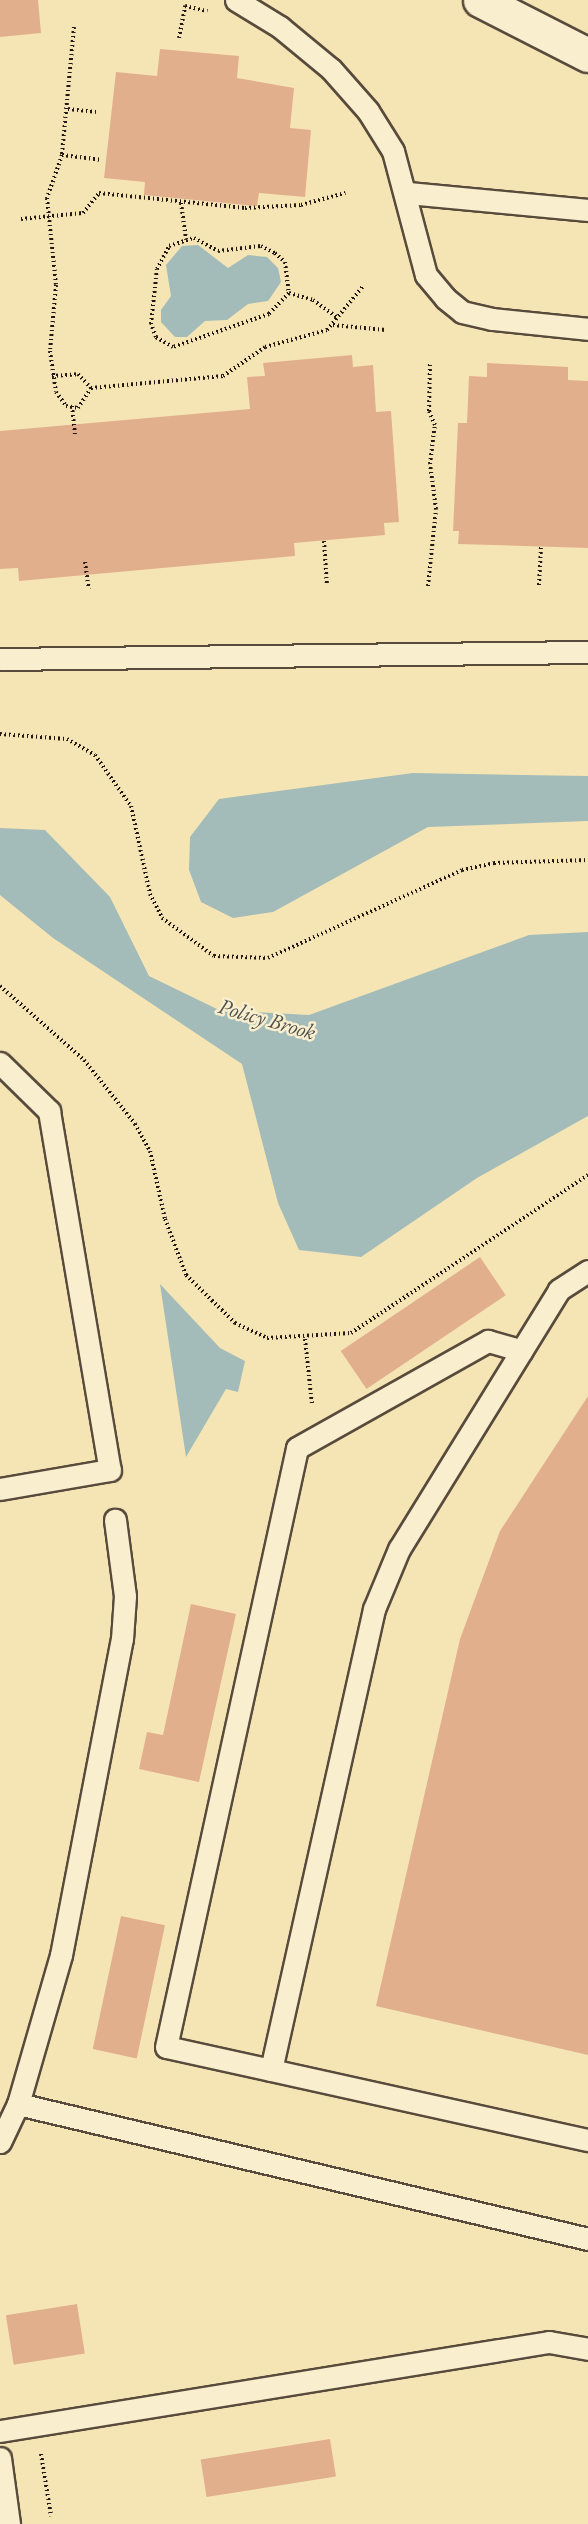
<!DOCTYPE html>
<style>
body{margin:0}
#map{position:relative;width:588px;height:2524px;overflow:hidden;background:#f6e5b4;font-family:"EB Garamond",serif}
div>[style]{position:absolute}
.water>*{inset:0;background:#a3bcb9}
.building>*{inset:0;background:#e2af8d;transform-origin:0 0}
.path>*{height:4px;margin-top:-2px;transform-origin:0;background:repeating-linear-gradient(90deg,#241814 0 1.5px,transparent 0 4.5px)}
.roads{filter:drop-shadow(2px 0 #584b3c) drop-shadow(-2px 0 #584b3c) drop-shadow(0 2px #584b3c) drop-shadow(0 -2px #584b3c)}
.service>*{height:21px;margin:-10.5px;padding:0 10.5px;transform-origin:10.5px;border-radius:10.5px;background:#f9eece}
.minor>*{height:33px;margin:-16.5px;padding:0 16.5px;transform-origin:16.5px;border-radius:16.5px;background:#f9eece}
span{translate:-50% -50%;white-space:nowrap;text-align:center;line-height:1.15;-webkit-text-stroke:5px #f9eece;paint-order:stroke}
.water-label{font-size:22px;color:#50514e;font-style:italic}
</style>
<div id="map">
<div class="water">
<div style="clip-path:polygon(198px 245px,228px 268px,248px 255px,267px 257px,278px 268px,281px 282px,268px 301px,248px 304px,227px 320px,205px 321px,187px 337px,175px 337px,161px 322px,161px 310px,171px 296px,166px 265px,182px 246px)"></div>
<div style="clip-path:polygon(413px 773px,588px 776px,588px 821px,428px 827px,273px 912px,233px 918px,201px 902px,189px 870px,190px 837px,219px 799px)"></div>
<div style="clip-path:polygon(0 828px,45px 830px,110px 897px,149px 976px,219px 1010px,309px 1015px,529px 935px,588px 932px,588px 1116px,477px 1178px,361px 1257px,299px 1250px,278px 1203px,242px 1064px,53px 938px,0 895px)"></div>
<div style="clip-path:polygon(160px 1284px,220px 1348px,245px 1361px,238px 1392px,226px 1389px,186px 1457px)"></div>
</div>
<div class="building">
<div style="clip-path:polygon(0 0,38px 0,41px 33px,0 37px)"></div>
<div style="clip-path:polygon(160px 49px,239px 56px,237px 78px,294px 88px,290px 128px,311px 130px,305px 197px,259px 193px,257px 206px,144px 195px,145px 182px,104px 178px,116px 72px,157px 76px)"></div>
<div style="clip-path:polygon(352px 355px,353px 367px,373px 365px,376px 412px,391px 411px,399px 522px,384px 523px,385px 535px,294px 543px,295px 556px,19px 581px,18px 568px,0 569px,0 431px,250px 409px,247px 377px,265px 376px,263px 363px)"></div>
<div style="clip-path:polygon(487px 363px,568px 367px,568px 380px,588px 381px,588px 548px,458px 544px,459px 531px,453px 531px,458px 423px,467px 423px,469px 376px,487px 377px)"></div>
<div style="left:480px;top:1257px;width:46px;height:168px;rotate:56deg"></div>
<div style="clip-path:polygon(588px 1396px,588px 2055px,376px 2006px,460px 1639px,500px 1531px)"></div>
<div style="clip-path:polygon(191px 1604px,236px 1614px,199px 1782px,139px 1769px,147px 1732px,163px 1735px)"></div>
<div style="left:121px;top:1916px;width:45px;height:136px;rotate:12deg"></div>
<div style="left:77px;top:2304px;width:50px;height:72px;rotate:81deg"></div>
<div style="left:330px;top:2439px;width:38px;height:131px;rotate:81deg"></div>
</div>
<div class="path">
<div style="left:74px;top:27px;width:129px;rotate:95.4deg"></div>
<div style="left:62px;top:155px;width:46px;rotate:109.2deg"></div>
<div style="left:47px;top:198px;width:87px;rotate:84.1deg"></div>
<div style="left:56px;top:285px;width:66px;rotate:95.2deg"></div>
<div style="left:50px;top:351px;width:41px;rotate:81.7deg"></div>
<div style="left:56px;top:392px;width:17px;rotate:54deg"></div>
<div style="left:66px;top:406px;width:12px;rotate:9deg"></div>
<div style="left:78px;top:408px;width:24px;rotate:-57deg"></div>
<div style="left:91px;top:388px;width:133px;rotate:-5.2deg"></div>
<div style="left:223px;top:376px;width:51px;rotate:-34.6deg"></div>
<div style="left:265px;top:347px;width:64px;rotate:-15.3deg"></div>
<div style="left:327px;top:330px;width:58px;rotate:-50.6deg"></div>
<div style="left:179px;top:38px;width:33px;rotate:-79deg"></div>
<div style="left:185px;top:6px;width:23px;rotate:13deg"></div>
<div style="left:68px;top:109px;width:30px;rotate:6deg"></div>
<div style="left:62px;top:155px;width:39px;rotate:7deg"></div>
<div style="left:181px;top:203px;width:37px;rotate:82deg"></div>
<div style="left:21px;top:219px;width:62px;rotate:-5.5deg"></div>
<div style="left:83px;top:213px;width:26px;rotate:-51deg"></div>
<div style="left:99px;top:193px;width:147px;rotate:5.9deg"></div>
<div style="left:245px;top:208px;width:56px;rotate:-3.1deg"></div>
<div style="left:301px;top:205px;width:46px;rotate:-15.3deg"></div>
<div style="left:194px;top:238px;width:27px;rotate:28deg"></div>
<div style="left:218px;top:251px;width:43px;rotate:-6.6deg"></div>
<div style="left:261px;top:246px;width:16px;rotate:27deg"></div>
<div style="left:275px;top:253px;width:13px;rotate:42deg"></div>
<div style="left:285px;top:262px;width:31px;rotate:83deg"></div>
<div style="left:289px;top:293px;width:29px;rotate:134deg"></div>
<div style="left:269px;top:314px;width:102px;rotate:161deg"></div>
<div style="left:173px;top:347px;width:20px;rotate:-150deg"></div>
<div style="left:156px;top:337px;width:14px;rotate:-111deg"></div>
<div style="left:151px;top:324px;width:55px;rotate:-83.8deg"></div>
<div style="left:157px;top:269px;width:26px;rotate:-62deg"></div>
<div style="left:169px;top:246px;width:26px;rotate:-18deg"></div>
<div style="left:289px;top:293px;width:25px;rotate:16deg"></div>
<div style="left:313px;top:300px;width:31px;rotate:36deg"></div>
<div style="left:333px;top:325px;width:53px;rotate:5.4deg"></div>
<div style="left:52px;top:376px;width:26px;rotate:-4deg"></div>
<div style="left:78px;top:374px;width:19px;rotate:47deg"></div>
<div style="left:72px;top:406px;width:31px;rotate:84deg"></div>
<div style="left:324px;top:541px;width:45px;rotate:86.2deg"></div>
<div style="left:85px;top:562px;width:27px;rotate:82deg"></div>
<div style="left:539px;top:585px;width:38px;rotate:-87deg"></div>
<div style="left:428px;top:586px;width:77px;rotate:-84.1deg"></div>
<div style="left:436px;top:509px;width:45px;rotate:-97.6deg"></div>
<div style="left:430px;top:464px;width:39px;rotate:-83deg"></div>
<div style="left:435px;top:425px;width:15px;rotate:-113deg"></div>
<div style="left:429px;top:411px;width:48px;rotate:-88.8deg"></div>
<div style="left:0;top:734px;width:67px;rotate:4.3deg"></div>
<div style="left:67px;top:739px;width:32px;rotate:30deg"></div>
<div style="left:95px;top:755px;width:62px;rotate:54.8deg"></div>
<div style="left:131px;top:806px;width:90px;rotate:77.8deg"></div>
<div style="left:150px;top:894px;width:27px;rotate:63deg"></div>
<div style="left:162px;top:918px;width:64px;rotate:36.2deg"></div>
<div style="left:214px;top:956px;width:54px;rotate:2.1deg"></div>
<div style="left:268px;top:958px;width:213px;rotate:-24.4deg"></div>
<div style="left:462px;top:870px;width:33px;rotate:-12deg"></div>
<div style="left:494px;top:863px;width:94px;rotate:-1.8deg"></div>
<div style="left:0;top:986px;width:112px;rotate:41.4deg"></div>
<div style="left:84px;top:1060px;width:82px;rotate:51.4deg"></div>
<div style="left:135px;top:1124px;width:31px;rotate:61deg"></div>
<div style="left:150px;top:1151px;width:70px;rotate:77.6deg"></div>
<div style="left:165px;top:1219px;width:60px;rotate:69.4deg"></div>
<div style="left:186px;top:1275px;width:69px;rotate:44.4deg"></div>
<div style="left:235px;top:1323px;width:35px;rotate:25deg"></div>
<div style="left:267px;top:1338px;width:84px;rotate:-3.4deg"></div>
<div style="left:351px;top:1333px;width:285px;rotate:-33.7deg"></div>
<div style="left:305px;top:1339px;width:65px;rotate:83.9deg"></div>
<div style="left:41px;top:2454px;width:63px;rotate:80.8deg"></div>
</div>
<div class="roads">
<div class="service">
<div style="left:236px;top:0;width:52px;rotate:31.5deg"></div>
<div style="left:280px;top:27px;width:66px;rotate:39.5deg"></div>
<div style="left:331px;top:69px;width:56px;rotate:48.6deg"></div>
<div style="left:368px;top:111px;width:47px;rotate:58deg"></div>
<div style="left:393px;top:151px;width:128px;rotate:75.1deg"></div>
<div style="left:426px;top:275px;width:30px;rotate:50deg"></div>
<div style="left:445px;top:298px;width:22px;rotate:39deg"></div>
<div style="left:462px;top:312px;width:31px;rotate:13deg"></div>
<div style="left:492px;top:319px;width:97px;rotate:5.9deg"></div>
<div style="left:408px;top:193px;width:181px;rotate:5.4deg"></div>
<div style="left:0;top:659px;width:588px;rotate:-0.68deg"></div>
<div style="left:0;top:1063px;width:69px;rotate:44.4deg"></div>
<div style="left:49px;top:1111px;width:364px;rotate:80.4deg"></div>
<div style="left:110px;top:1470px;width:112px;rotate:170.2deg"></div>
<div style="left:588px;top:1271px;width:35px;rotate:147deg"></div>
<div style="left:559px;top:1290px;width:304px;rotate:121.7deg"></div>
<div style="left:399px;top:1549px;width:65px;rotate:112.6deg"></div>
<div style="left:374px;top:1609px;width:472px;rotate:102.6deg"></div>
<div style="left:271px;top:2070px;width:325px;rotate:12.5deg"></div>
<div style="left:271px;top:2070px;width:107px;rotate:-167.6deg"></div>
<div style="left:166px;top:2047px;width:613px;rotate:-77.66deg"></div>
<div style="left:297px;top:1448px;width:219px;rotate:-29.3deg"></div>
<div style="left:488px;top:1341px;width:35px;rotate:16deg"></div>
<div style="left:18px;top:2104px;width:155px;rotate:-73.9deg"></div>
<div style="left:61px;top:1955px;width:322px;rotate:-79.1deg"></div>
<div style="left:122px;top:1639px;width:43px;rotate:-86deg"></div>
<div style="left:125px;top:1596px;width:77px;rotate:-97.5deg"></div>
<div style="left:0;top:2142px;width:42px;rotate:-64.7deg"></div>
<div style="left:18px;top:2104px;width:586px;rotate:13.32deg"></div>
<div style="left:0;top:2431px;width:556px;rotate:-9.21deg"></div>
<div style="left:549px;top:2342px;width:40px;rotate:10deg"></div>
<div style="left:0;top:2458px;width:67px;rotate:82.2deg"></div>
</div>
<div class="minor">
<div style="left:480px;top:0;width:121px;rotate:27deg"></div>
</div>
</div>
<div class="water-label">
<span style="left:267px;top:1019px;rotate:16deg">Policy Brook</span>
</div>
</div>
